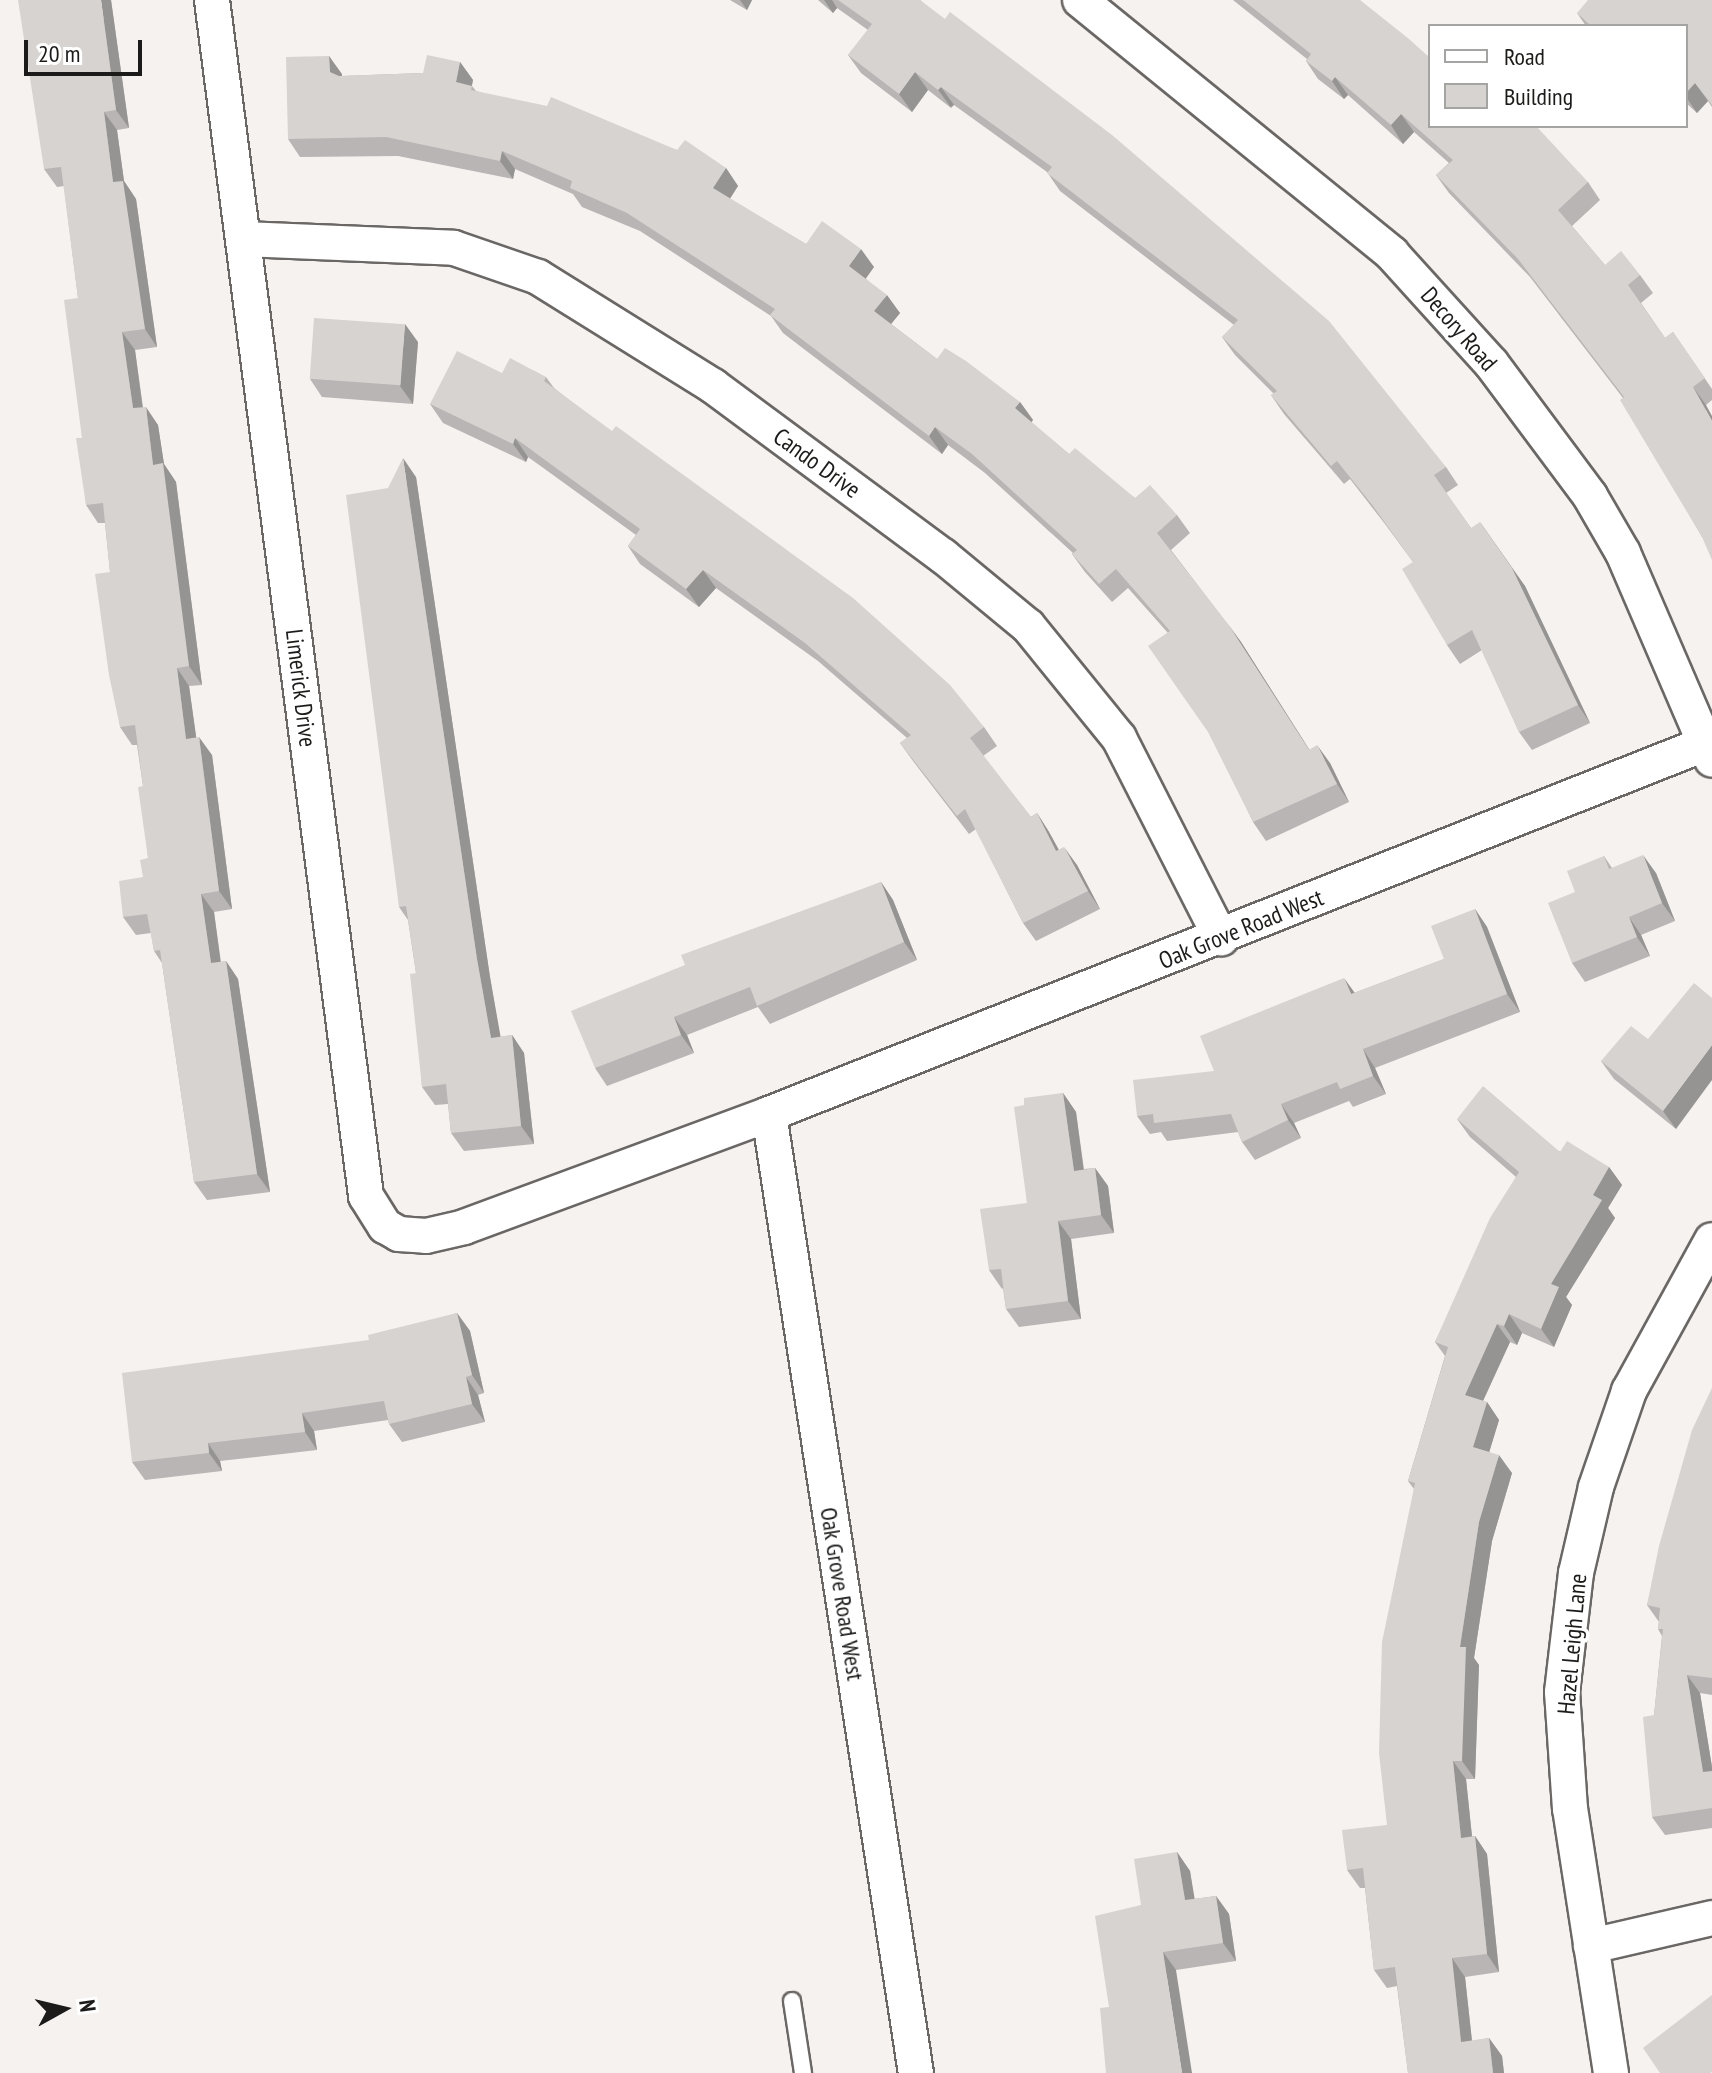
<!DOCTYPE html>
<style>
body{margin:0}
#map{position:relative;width:1712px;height:2073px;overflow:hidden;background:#f5f2f0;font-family:"PT Sans Narrow",sans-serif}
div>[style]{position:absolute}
.roads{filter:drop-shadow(2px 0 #6a6765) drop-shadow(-2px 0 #6a6765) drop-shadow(0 2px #6a6765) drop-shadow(0 -2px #6a6765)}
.lane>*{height:16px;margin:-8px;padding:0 8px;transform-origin:8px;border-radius:8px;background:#fff}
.street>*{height:34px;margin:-17px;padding:0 17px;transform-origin:17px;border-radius:17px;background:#fff}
.wall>*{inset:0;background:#b8b5b4}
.shaded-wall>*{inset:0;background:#969492;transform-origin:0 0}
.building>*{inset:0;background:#d6d3d1;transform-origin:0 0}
span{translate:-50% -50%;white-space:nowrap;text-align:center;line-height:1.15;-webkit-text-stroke:7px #fff;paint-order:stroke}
.street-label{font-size:24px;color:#1c1b1a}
.legend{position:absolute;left:1428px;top:24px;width:260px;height:104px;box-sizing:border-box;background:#fff;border:2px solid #a4a4a3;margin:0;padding:10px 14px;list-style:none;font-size:24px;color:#1c1b1a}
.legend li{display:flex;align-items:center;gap:16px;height:40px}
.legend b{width:40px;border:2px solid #a4a4a3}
.north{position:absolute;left:24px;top:1969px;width:80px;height:80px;-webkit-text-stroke:6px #fff;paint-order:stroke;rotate:82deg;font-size:22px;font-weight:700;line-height:32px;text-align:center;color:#1c1b1a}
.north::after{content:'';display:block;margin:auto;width:28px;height:36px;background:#1c1b1a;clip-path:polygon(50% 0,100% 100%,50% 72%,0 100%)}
.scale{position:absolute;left:24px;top:40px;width:118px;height:36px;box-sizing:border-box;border:4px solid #1c1b1a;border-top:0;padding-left:10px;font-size:24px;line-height:28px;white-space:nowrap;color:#1c1b1a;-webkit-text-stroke:6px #fff;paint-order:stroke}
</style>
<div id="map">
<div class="roads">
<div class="lane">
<div style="left:792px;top:2001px;width:73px;rotate:81.3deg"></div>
</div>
<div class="street">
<div style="left:212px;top:0;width:1206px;rotate:82.66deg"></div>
<div style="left:366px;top:1196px;width:36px;rotate:58deg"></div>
<div style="left:385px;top:1226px;width:16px;rotate:30deg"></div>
<div style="left:399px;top:1234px;width:27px;rotate:4deg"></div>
<div style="left:426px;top:1236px;width:39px;rotate:-13deg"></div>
<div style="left:464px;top:1227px;width:325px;rotate:-20.3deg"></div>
<div style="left:769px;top:1114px;width:1014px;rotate:-21.58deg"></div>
<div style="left:1080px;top:0;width:402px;rotate:39.1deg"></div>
<div style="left:1392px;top:254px;width:147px;rotate:47.8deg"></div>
<div style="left:1491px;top:363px;width:166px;rotate:53.3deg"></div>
<div style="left:1590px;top:496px;width:66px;rotate:59.9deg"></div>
<div style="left:1623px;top:553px;width:225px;rotate:66.7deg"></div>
<div style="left:243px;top:239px;width:211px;rotate:2.4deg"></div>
<div style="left:454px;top:248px;width:89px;rotate:19deg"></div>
<div style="left:538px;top:277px;width:206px;rotate:31.9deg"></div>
<div style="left:713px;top:386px;width:286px;rotate:36.5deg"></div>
<div style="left:943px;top:556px;width:110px;rotate:39.5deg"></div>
<div style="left:1028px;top:626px;width:144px;rotate:50.9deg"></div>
<div style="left:1119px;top:738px;width:225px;rotate:63deg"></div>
<div style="left:769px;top:1114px;width:970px;rotate:81.29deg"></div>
<div style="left:1591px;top:1946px;width:124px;rotate:-13deg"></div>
<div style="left:1611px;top:2073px;width:267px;rotate:-98.8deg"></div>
<div style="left:1570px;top:1809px;width:117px;rotate:-93.9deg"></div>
<div style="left:1562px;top:1692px;width:120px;rotate:-83.3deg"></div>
<div style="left:1576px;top:1573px;width:88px;rotate:-76.9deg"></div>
<div style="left:1596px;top:1487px;width:102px;rotate:-71deg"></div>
<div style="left:1629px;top:1391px;width:172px;rotate:-61.2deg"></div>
</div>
</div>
<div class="wall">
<div style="clip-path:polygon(111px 0,129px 128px,117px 130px,124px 181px,136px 199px,157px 347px,135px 350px,143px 407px,158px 425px,164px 464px,176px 482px,202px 685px,189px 686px,196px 737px,212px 755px,232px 909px,214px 912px,221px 962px,226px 961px,238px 979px,270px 1192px,207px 1200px,194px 1182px,162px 963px,154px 951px,151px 933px,136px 935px,123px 917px,143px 877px,148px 858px,143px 786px,137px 745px,132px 745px,120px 727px,110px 572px,105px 523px,98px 523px,86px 505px,82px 438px,78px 298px,64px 186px,57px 187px,44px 169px)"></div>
<div style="clip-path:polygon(730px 0,752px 0,747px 10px)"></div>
<div style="clip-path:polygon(818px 0,920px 0,1446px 467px,1458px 485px,1446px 493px,1471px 528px,1525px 586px,1590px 723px,1532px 750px,1519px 732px,1482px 650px,1460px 664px,1447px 645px,1413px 562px,1385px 524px,1350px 479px,1344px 484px,1284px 414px,1271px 395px,1274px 394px,1235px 355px,1222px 337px,1234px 325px,1060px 191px,1047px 172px,954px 105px,951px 108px,928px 90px,912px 112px,861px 73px,848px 55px,868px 30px,837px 8px,833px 13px)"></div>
<div style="clip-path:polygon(1233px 0,1360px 0,1430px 126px,1588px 182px,1600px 200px,1572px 226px,1605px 265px,1640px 275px,1653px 293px,1641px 303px,1665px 338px,1673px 332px,1712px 389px,1712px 400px,1706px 405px,1702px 537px,1623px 398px,1530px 277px,1449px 193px,1436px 175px,1449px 163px,1414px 132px,1403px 144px,1348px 95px,1344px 99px,1318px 79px,1306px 61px,1307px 59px)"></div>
<div style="clip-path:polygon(1712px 0,1712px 107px,1708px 101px,1697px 113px,1686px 103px,1686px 26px,1586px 26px,1577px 13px)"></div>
<div style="clip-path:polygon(329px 56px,342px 76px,423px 73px,460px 62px,473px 80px,472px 86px,476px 91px,677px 150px,726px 168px,738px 186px,730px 199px,806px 244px,874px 267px,865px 278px,900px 313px,891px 324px,937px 359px,1020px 402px,1033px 420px,1031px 422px,1069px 454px,1135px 498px,1177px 515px,1190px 533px,1171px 550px,1241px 642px,1309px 750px,1330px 763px,1349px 802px,1266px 841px,1253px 822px,1168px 633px,1128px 588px,1112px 602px,1085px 572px,1072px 554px,1073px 553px,985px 473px,948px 445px,942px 454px,783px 333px,771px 316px,640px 231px,582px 207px,573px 194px,515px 169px,513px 179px,398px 156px,300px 157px,288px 139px)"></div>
<div style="clip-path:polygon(418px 342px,413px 404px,322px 397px,310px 379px)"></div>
<div style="clip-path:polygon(502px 373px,546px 377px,554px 388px,984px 727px,997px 746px,983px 756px,1031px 817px,1037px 813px,1049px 832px,1059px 850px,1077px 865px,1100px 909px,1036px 941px,1023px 923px,976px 829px,969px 834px,913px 761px,900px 743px,907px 738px,818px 661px,716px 588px,699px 607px,640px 564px,628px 546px,636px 535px,528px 457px,526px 462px,443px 423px,430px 404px)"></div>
<div style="clip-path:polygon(416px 477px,490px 977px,500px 1037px,512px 1035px,524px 1053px,534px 1144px,464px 1151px,451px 1133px,448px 1104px,435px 1105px,422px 1087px,416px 973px,408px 920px,399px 907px,388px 488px)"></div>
<div style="clip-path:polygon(1604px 856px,1612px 868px,1656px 873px,1675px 921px,1641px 935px,1650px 956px,1585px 982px,1572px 963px,1575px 892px)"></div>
<div style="clip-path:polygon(881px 882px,893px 900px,917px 960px,770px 1024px,758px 1007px,687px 1035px,694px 1053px,607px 1086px,595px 1068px,685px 965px)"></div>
<div style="clip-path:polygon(1475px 909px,1487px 927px,1520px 1012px,1375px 1068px,1386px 1094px,1353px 1107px,1349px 1101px,1294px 1123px,1301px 1138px,1255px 1160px,1242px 1142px,1238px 1132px,1167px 1141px,1161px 1132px,1150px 1134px,1137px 1116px,1214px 1071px,1354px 993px,1444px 959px)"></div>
<div style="clip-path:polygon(1648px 1039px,1676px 1129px,1614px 1079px,1601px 1061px)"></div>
<div style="clip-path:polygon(1063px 1093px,1076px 1112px,1084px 1169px,1095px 1168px,1108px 1186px,1114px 1233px,1071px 1239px,1081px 1319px,1019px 1327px,1006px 1309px,1003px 1288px,1002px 1289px,989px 1270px,1027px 1203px,1024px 1105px)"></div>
<div style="clip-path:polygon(1457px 1119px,1609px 1167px,1622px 1185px,1608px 1208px,1615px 1218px,1566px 1297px,1572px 1305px,1554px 1347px,1522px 1333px,1517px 1345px,1510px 1342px,1483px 1401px,1487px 1402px,1499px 1420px,1489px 1452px,1512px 1473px,1492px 1541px,1474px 1658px,1479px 1665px,1475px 1779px,1466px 1779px,1472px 1836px,1475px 1836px,1487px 1854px,1499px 1972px,1465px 1977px,1472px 2041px,1489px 2038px,1502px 2056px,1504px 2073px,1408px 2073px,1397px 1986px,1387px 1988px,1374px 1970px,1365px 1888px,1360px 1888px,1347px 1870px,1387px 1825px,1414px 1489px,1408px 1481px,1445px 1356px,1435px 1342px,1516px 1177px,1470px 1137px)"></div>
<div style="clip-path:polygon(457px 1313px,470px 1331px,484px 1393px,478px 1395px,485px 1422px,402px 1442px,389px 1424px,388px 1420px,314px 1431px,317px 1450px,220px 1461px,222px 1471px,145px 1480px,132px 1462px,369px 1340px)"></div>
<div style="clip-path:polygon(1712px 1388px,1712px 1695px,1700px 1693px,1712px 1767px,1712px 1828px,1665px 1835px,1652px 1817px,1654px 1715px,1662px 1636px,1658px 1629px,1659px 1622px,1647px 1605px)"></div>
<div style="clip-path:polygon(1177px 1852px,1190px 1871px,1194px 1899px,1216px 1896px,1229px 1914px,1236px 1961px,1176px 1970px,1109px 2007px,1141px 1905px)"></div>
</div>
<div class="shaded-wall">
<div style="clip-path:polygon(101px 0,111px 0,129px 128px,116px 110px)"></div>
<div style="clip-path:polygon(740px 0,752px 0,747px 10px)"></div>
<div style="clip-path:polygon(824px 0,832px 0,837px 8px,833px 13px)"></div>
<div style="clip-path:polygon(329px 56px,342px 74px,342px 91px,330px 72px)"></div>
<div style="clip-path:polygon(460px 62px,473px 80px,468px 100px,456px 82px)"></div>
<div style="clip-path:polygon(915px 72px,928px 90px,912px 112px,899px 94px)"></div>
<div style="clip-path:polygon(1335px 77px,1348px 95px,1344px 99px,1332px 81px)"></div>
<div style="clip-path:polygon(1695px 83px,1708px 101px,1697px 113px,1686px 97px,1686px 93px)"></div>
<div style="left:941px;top:87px;width:22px;height:4px;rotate:54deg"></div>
<div style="clip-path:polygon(104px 112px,117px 130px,124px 181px,136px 199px,157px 347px,145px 329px,113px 182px)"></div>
<div style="clip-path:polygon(1401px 114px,1414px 132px,1403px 144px,1391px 125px)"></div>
<div style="clip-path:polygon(502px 151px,515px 169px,513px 179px,500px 161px)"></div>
<div style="clip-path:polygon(726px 168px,738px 186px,725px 206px,713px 188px)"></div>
<div style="clip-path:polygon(861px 249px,874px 267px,862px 284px,849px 266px)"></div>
<div style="clip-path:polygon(887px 295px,900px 313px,887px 329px,874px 311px)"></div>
<div style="clip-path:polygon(405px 324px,418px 342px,413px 404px,400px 386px)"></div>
<div style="clip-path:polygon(122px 332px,135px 350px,145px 426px,133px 408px)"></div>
<div style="clip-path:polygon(1693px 387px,1706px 405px,1712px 416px,1712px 421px)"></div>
<div style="clip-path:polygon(1020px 402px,1033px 420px,1028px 427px,1015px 408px)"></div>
<div style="clip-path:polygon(146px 407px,158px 425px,164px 464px,176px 482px,202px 685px,189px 666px,153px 465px)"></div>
<div style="clip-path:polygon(935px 427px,948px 445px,942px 454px,929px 436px)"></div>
<div style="clip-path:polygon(515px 438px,528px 457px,526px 462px,513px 444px)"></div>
<div style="clip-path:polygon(403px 458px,416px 477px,490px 977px,504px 1056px,491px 1038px,477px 959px)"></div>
<div style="clip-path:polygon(1480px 522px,1525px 586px,1590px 723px,1578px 705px)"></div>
<div style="clip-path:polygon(703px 570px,716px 588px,699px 607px,686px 589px)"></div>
<div style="clip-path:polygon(1228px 624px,1241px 642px,1321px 768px,1309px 750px)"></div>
<div style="clip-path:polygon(177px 668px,189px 686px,199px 757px,186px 739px)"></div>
<div style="clip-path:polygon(199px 737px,212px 755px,232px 909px,219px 891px)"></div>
<div style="clip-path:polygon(1317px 745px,1330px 763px,1349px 802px,1337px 784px)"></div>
<div style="clip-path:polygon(1037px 813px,1049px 832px,1069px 869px,1056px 851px)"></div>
<div style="clip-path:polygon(1064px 847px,1077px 865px,1100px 909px,1088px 891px)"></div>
<div style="clip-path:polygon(1643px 855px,1656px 873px,1675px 921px,1662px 903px)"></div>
<div style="clip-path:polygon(881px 882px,893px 900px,917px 960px,904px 942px)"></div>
<div style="clip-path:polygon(201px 894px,214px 912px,223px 981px,211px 963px)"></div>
<div style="clip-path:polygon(1475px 909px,1487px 927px,1520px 1012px,1507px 994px)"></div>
<div style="clip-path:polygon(1629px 917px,1641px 935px,1650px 956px,1637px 937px)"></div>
<div style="clip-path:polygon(226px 961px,238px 979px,270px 1192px,257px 1174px)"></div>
<div style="clip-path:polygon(1344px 978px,1357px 996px,1351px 994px)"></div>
<div style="clip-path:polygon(674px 1017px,687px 1035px,694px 1053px,681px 1035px)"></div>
<div style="clip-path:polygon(512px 1035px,524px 1053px,534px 1144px,521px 1126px)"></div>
<div style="clip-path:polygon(1712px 1045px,1712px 1080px,1676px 1129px,1663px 1111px)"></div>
<div style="clip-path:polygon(1363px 1049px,1375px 1068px,1386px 1094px,1373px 1076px)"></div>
<div style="clip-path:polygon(1063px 1093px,1076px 1112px,1086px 1189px,1074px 1171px)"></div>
<div style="clip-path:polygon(1281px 1104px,1294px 1123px,1301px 1138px,1288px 1120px)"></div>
<div style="clip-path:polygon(1609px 1167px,1622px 1185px,1608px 1208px,1615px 1218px,1566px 1297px,1572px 1305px,1554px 1347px,1541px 1329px,1551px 1284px,1593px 1195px)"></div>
<div style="clip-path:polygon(1095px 1168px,1108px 1186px,1114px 1233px,1101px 1215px)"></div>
<div style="clip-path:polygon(1058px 1221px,1071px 1239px,1081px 1319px,1068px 1301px)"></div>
<div style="clip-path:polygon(457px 1313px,470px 1331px,484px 1393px,472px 1375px)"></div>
<div style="clip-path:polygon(1509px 1314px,1522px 1333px,1517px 1345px,1504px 1326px)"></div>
<div style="clip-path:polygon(1497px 1324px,1510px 1342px,1477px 1414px,1465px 1395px)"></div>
<div style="clip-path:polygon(466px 1377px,478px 1395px,485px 1422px,472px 1404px)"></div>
<div style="clip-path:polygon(1487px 1402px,1499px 1420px,1485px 1466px,1473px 1447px)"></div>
<div style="clip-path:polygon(302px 1413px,314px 1431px,317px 1450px,305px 1432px)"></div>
<div style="clip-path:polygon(208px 1443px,220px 1461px,222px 1471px,209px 1453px)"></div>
<div style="clip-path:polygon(1499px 1455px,1512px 1473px,1492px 1541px,1474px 1658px,1479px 1665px,1475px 1779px,1462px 1761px,1460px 1647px,1479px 1522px)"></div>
<div style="clip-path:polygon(1687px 1675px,1700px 1693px,1712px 1767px,1712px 1785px,1703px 1772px)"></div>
<div style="clip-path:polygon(1453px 1761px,1466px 1779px,1474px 1856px,1461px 1838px)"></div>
<div style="clip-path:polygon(1475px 1836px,1487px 1854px,1499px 1972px,1487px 1954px)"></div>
<div style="clip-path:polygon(1177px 1852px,1190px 1871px,1198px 1919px,1185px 1900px)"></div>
<div style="clip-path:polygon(1216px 1896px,1229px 1914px,1236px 1961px,1223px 1943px)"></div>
<div style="clip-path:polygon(1163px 1952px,1176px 1970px,1192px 2073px,1182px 2073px)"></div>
<div style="clip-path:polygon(1452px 1958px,1465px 1977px,1474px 2060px,1461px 2042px)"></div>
<div style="clip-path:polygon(1489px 2038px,1502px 2056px,1504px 2073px,1493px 2073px)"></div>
</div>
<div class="building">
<div style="clip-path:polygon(18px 0,101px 0,116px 110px,104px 112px,113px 182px,123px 181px,145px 329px,122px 332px,133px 408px,146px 407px,153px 465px,163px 463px,189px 666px,177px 668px,186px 739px,199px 737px,219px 891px,201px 894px,211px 963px,226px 961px,257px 1174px,194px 1182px,160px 950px,154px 951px,147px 914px,123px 917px,119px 881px,143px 877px,140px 860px,148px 858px,138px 787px,143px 786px,135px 725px,120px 727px,109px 675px,95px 574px,110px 572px,103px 503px,86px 505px,76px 438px,82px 438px,64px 300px,78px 298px,61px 167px,44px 169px)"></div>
<div style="clip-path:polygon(838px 0,920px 0,945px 19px,950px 12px,1112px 135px,1329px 321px,1446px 467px,1434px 475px,1471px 528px,1480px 522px,1512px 568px,1578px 705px,1519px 732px,1472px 630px,1447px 645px,1402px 569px,1413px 562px,1373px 506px,1337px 461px,1331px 466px,1271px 395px,1277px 391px,1222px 337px,1238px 320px,1047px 173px,1052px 167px,941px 87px,938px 90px,915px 72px,899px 94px,848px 55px,872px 24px)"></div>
<div style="clip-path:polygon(1243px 0,1360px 0,1409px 39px,1430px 58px,1430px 126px,1536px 126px,1588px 182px,1558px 210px,1605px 265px,1621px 251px,1640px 275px,1628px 285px,1665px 338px,1673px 332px,1705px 378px,1693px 387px,1712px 421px,1712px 560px,1702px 537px,1620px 400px,1624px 397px,1518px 259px,1436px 175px,1453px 160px,1401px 114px,1391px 125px,1335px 77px,1332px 81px,1306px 61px,1311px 54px)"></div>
<div style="clip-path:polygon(1588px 0,1712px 0,1712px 105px,1695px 83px,1686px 93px,1686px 26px,1591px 26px,1577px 13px)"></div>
<div style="clip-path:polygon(427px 55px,460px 62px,456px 82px,472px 86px,471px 90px,547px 106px,551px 97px,677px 150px,685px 140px,726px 168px,713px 188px,806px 244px,822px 221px,861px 249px,849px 266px,887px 295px,874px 311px,937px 359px,945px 348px,966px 361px,1020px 402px,1015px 408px,1069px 454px,1075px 448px,1135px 498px,1150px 485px,1177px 515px,1157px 533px,1228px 624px,1309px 750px,1317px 745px,1337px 784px,1253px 822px,1208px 732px,1148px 646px,1170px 631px,1116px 569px,1099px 584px,1072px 554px,1077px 550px,972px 454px,935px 427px,929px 436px,770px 315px,775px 309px,627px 213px,570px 188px,572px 181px,502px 151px,500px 161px,386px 137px,288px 139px,286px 57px,329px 56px,330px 72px,339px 76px,423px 73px)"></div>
<div style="left:314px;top:318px;width:91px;height:61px;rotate:4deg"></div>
<div style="clip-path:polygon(457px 351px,502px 373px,510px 358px,546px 377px,544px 381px,612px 431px,616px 426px,853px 598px,950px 685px,984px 727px,970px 738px,1031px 817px,1037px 813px,1056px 851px,1064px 847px,1088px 891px,1023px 923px,965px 809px,957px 816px,900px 743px,911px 735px,805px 643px,703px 570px,686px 589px,628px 546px,640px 529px,515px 438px,513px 444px,430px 404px)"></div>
<div style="clip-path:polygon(403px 458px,477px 959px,491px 1038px,512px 1035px,521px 1126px,451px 1133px,446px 1084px,422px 1087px,410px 974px,416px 973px,406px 906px,399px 907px,346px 495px,388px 488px)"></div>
<div style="clip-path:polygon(1643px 855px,1662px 903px,1629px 917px,1637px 937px,1572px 963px,1548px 903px,1575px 892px,1567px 871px,1604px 856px,1609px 869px)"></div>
<div style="clip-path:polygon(881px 882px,904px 942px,757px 1006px,750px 987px,674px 1017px,681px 1035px,595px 1068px,571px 1011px,685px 965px,681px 955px)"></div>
<div style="clip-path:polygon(1475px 909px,1507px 994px,1363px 1049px,1373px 1076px,1340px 1089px,1337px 1082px,1281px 1104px,1288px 1120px,1242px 1142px,1231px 1114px,1154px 1123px,1153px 1114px,1137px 1116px,1133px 1080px,1214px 1071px,1200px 1036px,1344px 978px,1351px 994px,1444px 959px,1431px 926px)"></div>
<div style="clip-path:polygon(1694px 983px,1712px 998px,1712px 1045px,1663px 1111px,1601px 1061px,1631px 1026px,1648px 1039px)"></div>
<div style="clip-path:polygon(1483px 1086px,1560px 1152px,1567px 1141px,1609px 1167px,1593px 1195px,1602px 1200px,1551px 1284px,1559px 1287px,1541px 1329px,1509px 1314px,1504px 1326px,1497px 1324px,1465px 1395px,1487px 1402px,1473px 1447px,1499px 1455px,1479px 1522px,1460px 1647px,1466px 1647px,1462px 1761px,1453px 1761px,1461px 1838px,1475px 1836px,1487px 1954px,1452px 1958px,1461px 2042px,1489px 2038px,1493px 2073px,1408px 2073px,1395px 1967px,1374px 1970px,1363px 1868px,1347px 1870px,1342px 1830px,1387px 1825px,1379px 1753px,1382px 1642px,1415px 1483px,1408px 1481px,1448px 1347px,1435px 1342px,1490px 1218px,1519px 1172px,1457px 1119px)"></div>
<div style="clip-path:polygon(1063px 1093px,1074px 1171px,1095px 1168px,1101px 1215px,1058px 1221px,1068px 1301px,1006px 1309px,1001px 1269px,989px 1270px,980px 1209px,1027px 1203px,1014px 1107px,1024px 1105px,1024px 1098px)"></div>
<div style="clip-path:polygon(457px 1313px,472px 1375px,466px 1377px,472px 1404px,389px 1424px,384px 1401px,302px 1413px,305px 1432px,208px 1443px,209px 1453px,132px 1462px,122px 1373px,369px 1340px,368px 1335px)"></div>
<div style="clip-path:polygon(1712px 1388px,1712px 1678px,1687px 1675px,1703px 1772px,1712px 1771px,1712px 1808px,1652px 1817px,1643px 1717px,1654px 1715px,1663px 1629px,1658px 1629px,1660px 1608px,1647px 1605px,1659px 1546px,1692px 1430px)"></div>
<div style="clip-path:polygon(1177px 1852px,1185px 1900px,1216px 1896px,1223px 1943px,1163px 1952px,1182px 2073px,1106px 2073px,1100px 2008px,1109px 2007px,1095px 1916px,1141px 1905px,1134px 1859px)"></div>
<div style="clip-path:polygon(1712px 1995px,1712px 2072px,1710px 2073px,1660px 2073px,1643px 2048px)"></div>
</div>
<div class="street-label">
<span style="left:1459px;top:329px;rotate:49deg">Decory Road</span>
<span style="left:817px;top:463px;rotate:36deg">Cando Drive</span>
<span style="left:301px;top:688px;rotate:83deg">Limerick Drive</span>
<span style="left:1241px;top:929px;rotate:-22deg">Oak Grove Road West</span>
<span style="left:842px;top:1594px;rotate:81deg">Oak Grove Road West</span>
<span style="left:1572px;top:1644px;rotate:-85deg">Hazel Leigh Lane</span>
</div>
<ul class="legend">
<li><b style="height:10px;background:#fff"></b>Road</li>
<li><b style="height:22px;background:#d6d3d1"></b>Building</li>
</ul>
<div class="north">N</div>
<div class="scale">20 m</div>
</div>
